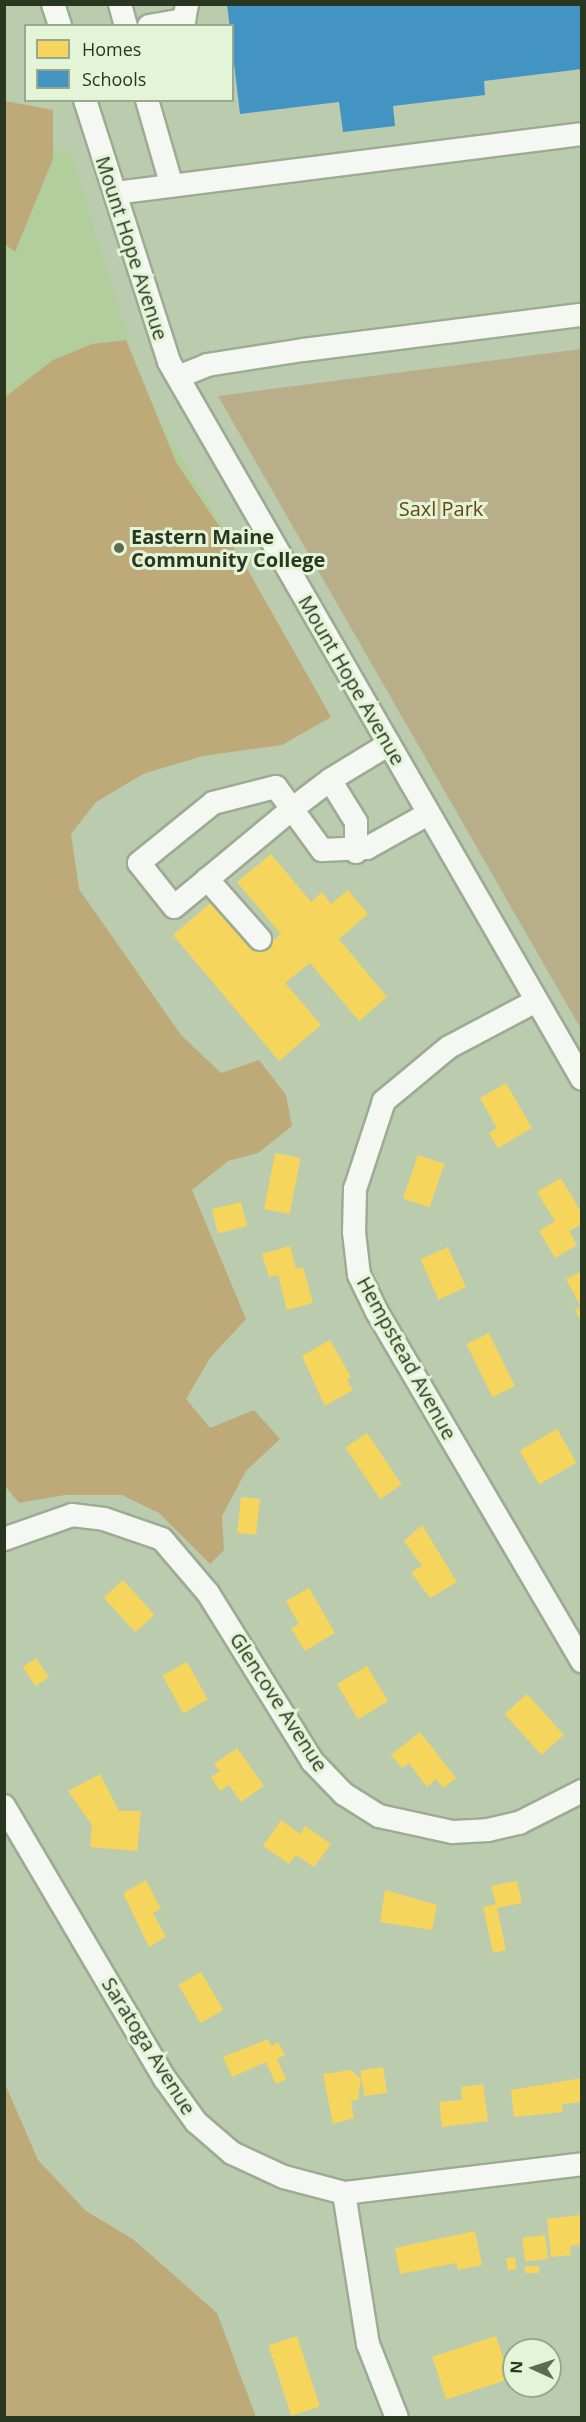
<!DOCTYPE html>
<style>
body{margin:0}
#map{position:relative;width:586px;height:2422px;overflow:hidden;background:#baccad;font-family:"Open Sans",sans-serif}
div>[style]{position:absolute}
.built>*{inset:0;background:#b2ce9d}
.green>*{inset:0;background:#b8ae89}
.forest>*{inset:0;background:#beaa78}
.homes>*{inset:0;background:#f6d55c;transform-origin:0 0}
.schools>*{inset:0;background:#4393c3}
.roads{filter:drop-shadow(2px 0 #9dab93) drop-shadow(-2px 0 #9dab93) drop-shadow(0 2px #9dab93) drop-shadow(0 -2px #9dab93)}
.minor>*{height:22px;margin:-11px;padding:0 11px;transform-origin:11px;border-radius:11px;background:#f5f7f3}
.dots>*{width:16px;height:16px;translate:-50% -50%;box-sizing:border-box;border:3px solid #e3f4d7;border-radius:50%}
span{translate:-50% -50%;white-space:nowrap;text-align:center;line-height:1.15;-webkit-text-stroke:6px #e3f4d7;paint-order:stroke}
.street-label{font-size:20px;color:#2a3720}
.park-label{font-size:20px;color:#694612}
.poi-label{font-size:20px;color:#2a3720;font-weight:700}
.left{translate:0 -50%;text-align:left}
.frame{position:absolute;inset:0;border:6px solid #2a3720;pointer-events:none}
.legend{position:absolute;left:24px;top:24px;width:210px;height:78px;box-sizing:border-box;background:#e3f4d7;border:2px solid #99a88e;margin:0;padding:8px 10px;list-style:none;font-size:18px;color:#2a3720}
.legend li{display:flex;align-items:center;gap:12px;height:30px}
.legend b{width:30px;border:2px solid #99a88e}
.north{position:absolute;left:502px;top:2338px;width:60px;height:60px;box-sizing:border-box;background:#e3f4d7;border:2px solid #99a88e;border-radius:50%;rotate:273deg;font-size:16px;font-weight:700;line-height:24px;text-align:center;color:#2a3720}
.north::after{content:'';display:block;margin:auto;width:21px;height:27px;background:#5c6b51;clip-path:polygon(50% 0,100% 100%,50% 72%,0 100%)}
</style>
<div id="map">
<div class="built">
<div style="clip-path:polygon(70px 150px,146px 395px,322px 700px,5px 743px,4px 156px)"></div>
</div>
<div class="green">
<div style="clip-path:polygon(581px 349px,582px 349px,581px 1029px,218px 396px)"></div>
</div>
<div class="forest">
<div style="clip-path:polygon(5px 101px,53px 110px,53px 159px,15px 252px,5px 244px)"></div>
<div style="clip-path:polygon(126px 340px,176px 462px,244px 563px,331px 717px,282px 745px,203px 756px,143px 774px,96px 802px,71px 834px,79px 889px,181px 1035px,221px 1073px,259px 1060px,286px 1095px,292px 1126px,258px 1153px,228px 1161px,192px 1190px,246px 1319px,210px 1358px,186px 1399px,210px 1428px,254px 1410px,280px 1439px,246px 1471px,222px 1516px,224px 1550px,210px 1564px,159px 1513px,122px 1495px,65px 1495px,19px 1503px,5px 1486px,5px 397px,53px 360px,92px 344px)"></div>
<div style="clip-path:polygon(5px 2084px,38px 2160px,86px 2211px,134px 2240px,217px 2313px,256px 2417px,5px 2417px)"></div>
</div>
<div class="homes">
<div style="clip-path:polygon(271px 854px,311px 902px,322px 892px,331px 904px,348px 890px,368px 914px,339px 939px,387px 997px,359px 1021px,310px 963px,285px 983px,321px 1025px,279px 1061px,173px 935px,214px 900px,258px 953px,281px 934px,237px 882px)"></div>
<div style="clip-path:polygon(506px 1083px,532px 1128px,498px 1148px,489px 1133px,497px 1128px,480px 1098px)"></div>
<div style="left:275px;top:1153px;width:26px;height:57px;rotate:11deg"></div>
<div style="left:418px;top:1155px;width:28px;height:46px;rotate:19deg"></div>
<div style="clip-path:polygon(561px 1178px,582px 1214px,582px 1224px,569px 1231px,577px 1245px,555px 1258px,539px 1231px,555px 1221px,537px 1192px)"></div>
<div style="left:241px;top:1202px;width:25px;height:30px;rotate:76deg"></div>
<div style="clip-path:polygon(290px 1246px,296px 1269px,303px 1267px,313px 1303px,287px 1310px,278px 1275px,269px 1277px,262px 1254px)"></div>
<div style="left:448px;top:1247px;width:44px;height:30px;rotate:66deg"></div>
<div style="clip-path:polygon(582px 1271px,582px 1323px,575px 1310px,581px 1307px,566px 1279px)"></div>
<div style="left:489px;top:1333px;width:59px;height:25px;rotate:64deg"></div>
<div style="clip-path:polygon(330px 1340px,351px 1377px,347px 1380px,353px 1390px,325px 1406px,302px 1356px)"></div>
<div style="left:557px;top:1429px;width:39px;height:43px;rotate:60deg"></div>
<div style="left:367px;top:1433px;width:62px;height:26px;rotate:56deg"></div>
<div style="left:241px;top:1497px;width:19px;height:36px;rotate:6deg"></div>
<div style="clip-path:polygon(422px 1525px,457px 1582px,430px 1598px,411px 1572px,422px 1566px,404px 1541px)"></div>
<div style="left:123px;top:1580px;width:47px;height:26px;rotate:48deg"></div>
<div style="clip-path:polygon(309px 1588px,335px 1633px,305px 1651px,291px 1628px,299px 1624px,286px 1601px)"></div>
<div style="left:36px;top:1658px;width:23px;height:16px;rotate:56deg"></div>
<div style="left:187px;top:1662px;width:43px;height:28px;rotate:61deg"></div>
<div style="left:367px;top:1666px;width:41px;height:35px;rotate:59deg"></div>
<div style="left:527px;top:1694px;width:55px;height:30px;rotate:48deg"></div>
<div style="clip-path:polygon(420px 1732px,456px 1778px,443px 1788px,436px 1779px,427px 1787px,409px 1763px,402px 1768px,391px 1755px)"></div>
<div style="clip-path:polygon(237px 1748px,264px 1786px,241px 1802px,229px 1785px,220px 1791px,211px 1777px,220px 1771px,214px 1764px)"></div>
<div style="clip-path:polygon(100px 1774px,119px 1811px,141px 1811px,137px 1851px,90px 1847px,92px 1825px,68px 1791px)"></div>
<div style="clip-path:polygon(281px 1820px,300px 1834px,305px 1826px,331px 1844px,314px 1867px,296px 1855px,289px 1864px,263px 1846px)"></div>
<div style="clip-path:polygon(146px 1880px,161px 1909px,153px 1913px,166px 1937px,149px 1947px,123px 1893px)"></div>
<div style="clip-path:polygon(517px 1881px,522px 1903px,497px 1908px,506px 1950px,493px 1953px,483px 1907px,496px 1904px,491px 1886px)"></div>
<div style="clip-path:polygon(385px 1890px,437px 1905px,432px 1930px,380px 1922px)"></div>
<div style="left:201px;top:1972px;width:44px;height:26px;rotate:60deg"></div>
<div style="clip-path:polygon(268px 2039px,271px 2046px,278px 2042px,285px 2055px,277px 2059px,286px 2079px,276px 2084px,266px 2062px,232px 2077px,223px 2057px)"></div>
<div style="left:383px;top:2067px;width:26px;height:23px;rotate:81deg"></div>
<div style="clip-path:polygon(351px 2070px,361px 2079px,358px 2100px,351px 2101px,354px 2118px,333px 2124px,323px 2074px)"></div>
<div style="clip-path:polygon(582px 2078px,582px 2102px,562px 2104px,563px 2112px,514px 2117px,511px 2090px)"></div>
<div style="clip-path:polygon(483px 2084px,488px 2121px,442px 2127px,439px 2102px,462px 2100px,461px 2087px)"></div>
<div style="clip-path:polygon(580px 2215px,582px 2244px,570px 2246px,571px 2255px,551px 2257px,547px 2219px)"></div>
<div style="clip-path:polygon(475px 2231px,482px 2265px,458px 2270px,456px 2263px,400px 2274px,395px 2248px)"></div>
<div style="left:545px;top:2235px;width:24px;height:23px;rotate:83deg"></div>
<div style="left:515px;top:2257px;width:12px;height:9px;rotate:81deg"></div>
<div style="left:539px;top:2266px;width:7px;height:14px;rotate:90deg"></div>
<div style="left:297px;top:2336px;width:74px;height:30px;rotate:72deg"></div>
<div style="left:496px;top:2336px;width:45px;height:67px;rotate:72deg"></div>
</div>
<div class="schools">
<div style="clip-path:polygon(227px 4px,582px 4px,582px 69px,484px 81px,485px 95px,393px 106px,395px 126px,343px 132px,339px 102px,240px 114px)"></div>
</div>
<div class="roads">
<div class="minor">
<div style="left:53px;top:4px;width:23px;rotate:72deg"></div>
<div style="left:120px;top:4px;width:23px;rotate:75deg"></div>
<div style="left:149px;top:26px;width:36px;rotate:-10deg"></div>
<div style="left:184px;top:20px;width:16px;rotate:-79deg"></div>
<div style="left:85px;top:100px;width:275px;rotate:72.2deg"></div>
<div style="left:169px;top:362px;width:827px;rotate:60.06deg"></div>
<div style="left:147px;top:100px;width:86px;rotate:73.9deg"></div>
<div style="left:115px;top:193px;width:471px;rotate:-7.2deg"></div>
<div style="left:178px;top:377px;width:31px;rotate:-22deg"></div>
<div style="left:207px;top:365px;width:97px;rotate:-8.9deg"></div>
<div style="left:303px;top:350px;width:281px;rotate:-7.2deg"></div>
<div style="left:389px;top:744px;width:69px;rotate:148.6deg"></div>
<div style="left:330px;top:780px;width:48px;rotate:142.7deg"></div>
<div style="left:292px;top:809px;width:153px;rotate:140.3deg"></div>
<div style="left:174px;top:907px;width:56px;rotate:-128.5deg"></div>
<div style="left:139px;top:863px;width:95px;rotate:-39deg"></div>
<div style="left:213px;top:803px;width:65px;rotate:-14.3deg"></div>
<div style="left:276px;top:787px;width:27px;rotate:54deg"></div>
<div style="left:292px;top:809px;width:51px;rotate:53.8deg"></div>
<div style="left:322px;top:850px;width:45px;rotate:-2.5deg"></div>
<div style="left:367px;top:848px;width:70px;rotate:-29.1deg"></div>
<div style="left:330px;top:780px;width:49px;rotate:58.2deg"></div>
<div style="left:356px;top:822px;width:30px;rotate:90deg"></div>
<div style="left:207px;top:879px;width:80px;rotate:48.5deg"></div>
<div style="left:536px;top:1001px;width:98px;rotate:152.1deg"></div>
<div style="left:449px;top:1047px;width:85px;rotate:140.3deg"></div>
<div style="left:384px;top:1101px;width:93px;rotate:108.2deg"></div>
<div style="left:355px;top:1189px;width:43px;rotate:91.3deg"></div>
<div style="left:354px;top:1232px;width:43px;rotate:83.4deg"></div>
<div style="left:359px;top:1275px;width:41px;rotate:64.1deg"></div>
<div style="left:377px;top:1312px;width:405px;rotate:59.6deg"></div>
<div style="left:4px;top:1539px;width:72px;rotate:-19.4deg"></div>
<div style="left:72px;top:1515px;width:32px;rotate:7deg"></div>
<div style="left:104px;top:1519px;width:61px;rotate:19deg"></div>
<div style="left:162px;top:1539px;width:71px;rotate:49.6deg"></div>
<div style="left:208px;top:1593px;width:198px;rotate:58.2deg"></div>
<div style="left:312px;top:1761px;width:46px;rotate:45.9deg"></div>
<div style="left:344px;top:1794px;width:41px;rotate:32.2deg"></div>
<div style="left:379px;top:1816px;width:75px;rotate:12.4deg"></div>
<div style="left:452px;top:1832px;width:36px;rotate:-3deg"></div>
<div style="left:488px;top:1830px;width:32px;rotate:-13deg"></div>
<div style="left:519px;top:1823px;width:71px;rotate:-26.9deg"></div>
<div style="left:4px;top:1806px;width:317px;rotate:59.5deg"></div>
<div style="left:165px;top:2079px;width:53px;rotate:54.2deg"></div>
<div style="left:196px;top:2122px;width:48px;rotate:40.7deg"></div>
<div style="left:232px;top:2153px;width:57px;rotate:24.8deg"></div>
<div style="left:284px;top:2177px;width:62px;rotate:14.9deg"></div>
<div style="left:344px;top:2193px;width:240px;rotate:-6.9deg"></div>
<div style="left:344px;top:2193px;width:153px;rotate:81deg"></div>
<div style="left:368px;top:2344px;width:79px;rotate:68.6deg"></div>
</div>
</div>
<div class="dots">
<div style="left:119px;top:548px;background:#5c6b51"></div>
</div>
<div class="street-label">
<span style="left:132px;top:248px;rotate:72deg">Mount Hope Avenue</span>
<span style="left:352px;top:680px;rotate:60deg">Mount Hope Avenue</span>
<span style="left:407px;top:1358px;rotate:61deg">Hempstead Avenue</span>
<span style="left:279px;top:1702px;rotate:57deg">Glencove Avenue</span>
<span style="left:149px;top:2046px;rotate:58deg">Saratoga Avenue</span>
</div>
<div class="park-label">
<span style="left:441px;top:508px">Saxl Park</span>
</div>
<div class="poi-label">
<span class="left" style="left:131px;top:548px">Eastern Maine<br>Community College</span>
</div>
<div class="frame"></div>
<ul class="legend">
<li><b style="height:16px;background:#f6d55c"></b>Homes</li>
<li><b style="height:16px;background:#4393c3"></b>Schools</li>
</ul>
<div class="north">N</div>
</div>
